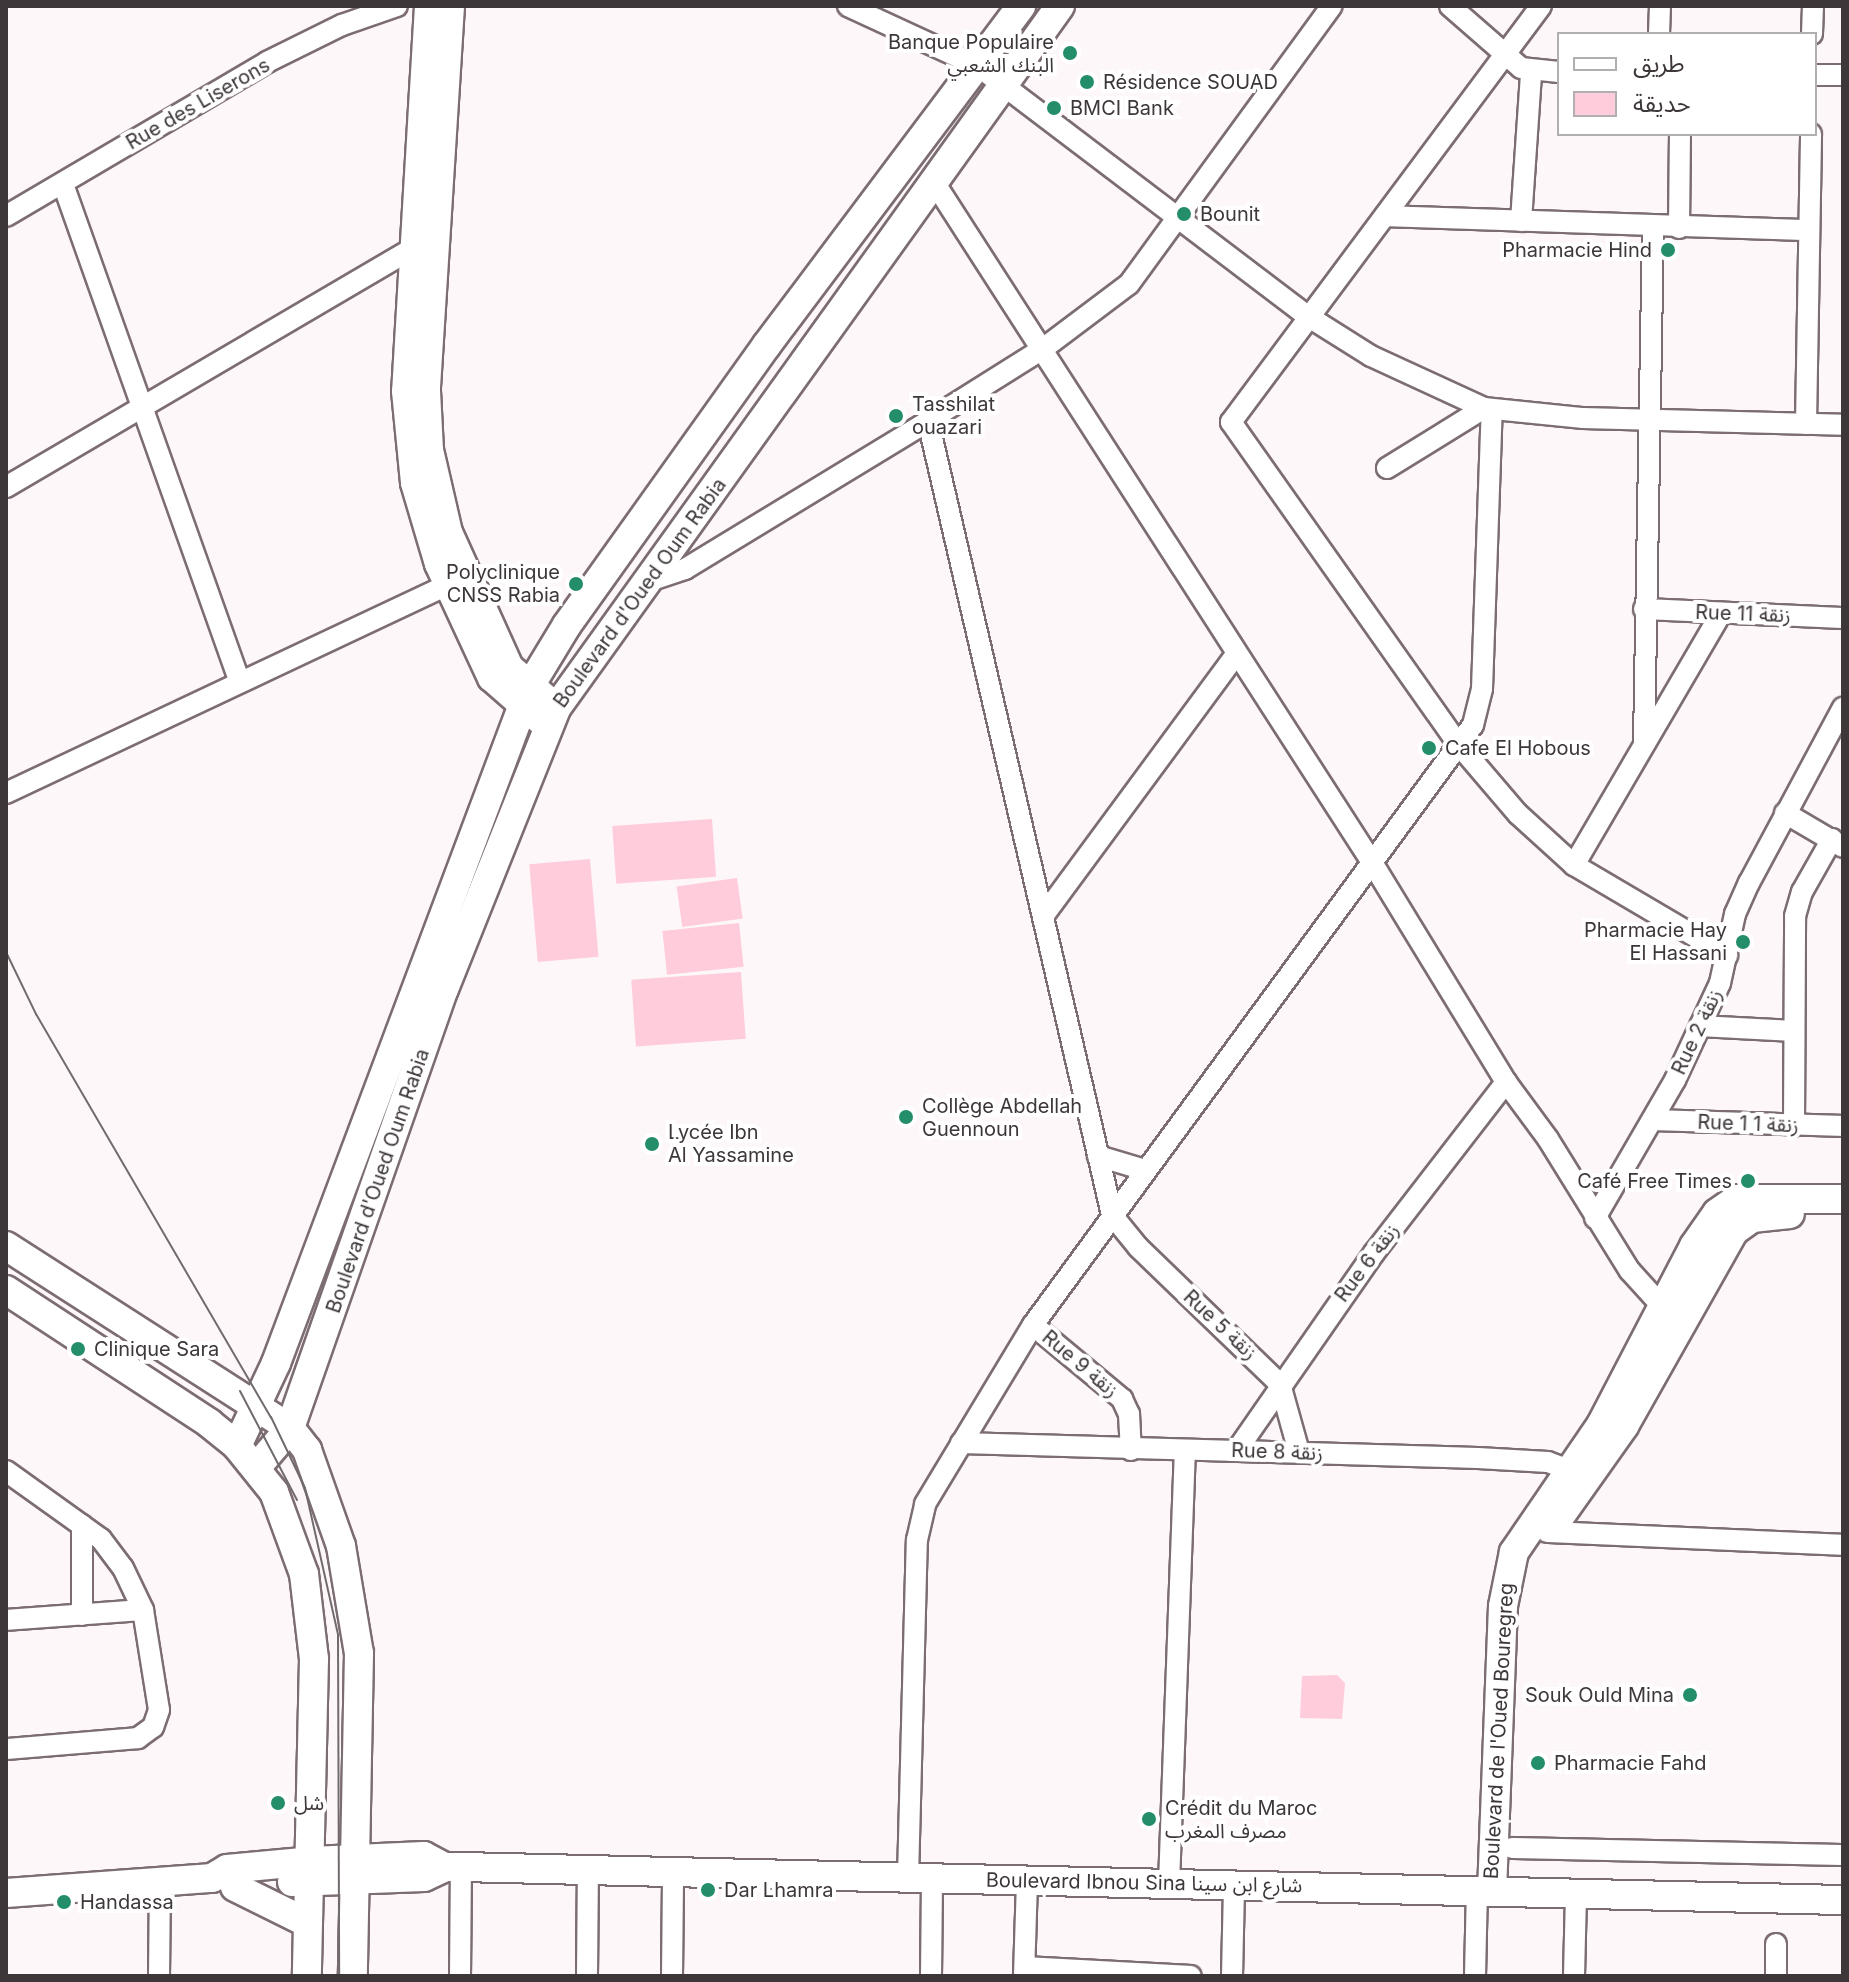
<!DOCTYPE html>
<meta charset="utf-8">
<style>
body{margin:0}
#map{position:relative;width:1849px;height:1982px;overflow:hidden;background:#fef7f9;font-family:Inter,"Noto Sans Arabic",sans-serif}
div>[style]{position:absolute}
.green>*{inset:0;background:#feccdb;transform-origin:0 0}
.roads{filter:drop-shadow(2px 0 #7c6d71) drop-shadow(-2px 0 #7c6d71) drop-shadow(0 2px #7c6d71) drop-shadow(0 -2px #7c6d71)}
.minor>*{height:20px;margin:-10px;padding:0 10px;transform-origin:10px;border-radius:10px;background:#fff}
.tertiary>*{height:26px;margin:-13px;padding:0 13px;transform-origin:13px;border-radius:13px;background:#fff}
.secondary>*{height:28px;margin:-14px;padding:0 14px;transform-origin:14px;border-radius:14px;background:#fff}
.tram>*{height:2px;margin:-1px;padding:0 1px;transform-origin:1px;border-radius:1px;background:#716b6d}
.dots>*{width:22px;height:22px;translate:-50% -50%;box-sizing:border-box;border:4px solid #fff;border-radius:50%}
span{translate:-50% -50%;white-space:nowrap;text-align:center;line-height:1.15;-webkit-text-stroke:8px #fff;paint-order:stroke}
.poi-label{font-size:20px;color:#3d3739}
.right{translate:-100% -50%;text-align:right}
.left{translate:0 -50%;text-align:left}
.street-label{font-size:20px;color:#3d3739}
.frame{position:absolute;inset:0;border:8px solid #3d3739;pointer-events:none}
.legend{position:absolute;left:1557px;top:32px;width:260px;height:104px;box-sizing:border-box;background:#fff;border:2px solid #b1afb0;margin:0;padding:10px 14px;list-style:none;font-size:24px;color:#3d3739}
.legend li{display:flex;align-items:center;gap:16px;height:40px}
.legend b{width:40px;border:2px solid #b1afb0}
</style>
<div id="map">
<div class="green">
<div style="left:712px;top:819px;width:58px;height:100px;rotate:86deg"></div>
<div style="left:590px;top:859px;width:98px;height:61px;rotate:85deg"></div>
<div style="left:737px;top:878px;width:41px;height:61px;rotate:82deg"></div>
<div style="left:739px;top:923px;width:44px;height:77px;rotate:84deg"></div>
<div style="left:741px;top:972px;width:67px;height:110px;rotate:86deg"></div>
<div style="clip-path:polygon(1337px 1675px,1345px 1683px,1342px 1719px,1300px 1718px,1302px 1676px)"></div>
</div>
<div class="roads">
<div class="minor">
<div style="left:848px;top:6px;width:143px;rotate:24.8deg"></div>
<div style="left:978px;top:66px;width:415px;rotate:37.2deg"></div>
<div style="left:1309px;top:317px;width:73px;rotate:32.2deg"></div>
<div style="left:1371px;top:356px;width:124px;rotate:24.7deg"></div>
<div style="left:1484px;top:408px;width:100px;rotate:5.8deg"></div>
<div style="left:1583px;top:418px;width:260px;rotate:1.5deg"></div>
<div style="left:1450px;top:6px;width:94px;rotate:41.1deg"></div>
<div style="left:1521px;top:68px;width:38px;rotate:6deg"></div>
<div style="left:1541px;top:6px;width:519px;rotate:126.69deg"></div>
<div style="left:1231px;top:422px;width:395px;rotate:54.8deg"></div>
<div style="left:1459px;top:745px;width:91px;rotate:49.5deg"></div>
<div style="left:1518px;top:814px;width:76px;rotate:42.3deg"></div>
<div style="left:1574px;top:865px;width:178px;rotate:30.5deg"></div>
<div style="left:1659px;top:34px;width:28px;rotate:-88deg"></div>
<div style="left:1812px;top:34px;width:28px;rotate:-88deg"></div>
<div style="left:1815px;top:75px;width:28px"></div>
<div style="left:934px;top:182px;width:811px;rotate:57.23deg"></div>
<div style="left:1373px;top:864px;width:255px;rotate:58.6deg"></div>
<div style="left:1506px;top:1082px;width:71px;rotate:53.6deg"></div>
<div style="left:1548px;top:1139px;width:155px;rotate:58.2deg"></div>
<div style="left:1630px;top:1271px;width:61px;rotate:47.7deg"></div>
<div style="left:63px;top:184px;width:526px;rotate:70.46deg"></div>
<div style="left:6px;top:216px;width:303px;rotate:-30.5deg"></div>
<div style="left:267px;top:62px;width:84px;rotate:-26.3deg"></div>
<div style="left:342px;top:25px;width:58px;rotate:-19.1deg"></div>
<div style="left:1385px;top:216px;width:424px;rotate:1.9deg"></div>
<div style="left:1521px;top:221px;width:148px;rotate:-86.1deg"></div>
<div style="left:1679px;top:228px;width:94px;rotate:-89.4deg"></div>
<div style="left:928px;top:421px;width:815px;rotate:76.95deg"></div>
<div style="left:1112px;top:1215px;width:41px;rotate:50.9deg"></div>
<div style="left:1138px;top:1247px;width:197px;rotate:44deg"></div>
<div style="left:1280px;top:1384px;width:71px;rotate:74.4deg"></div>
<div style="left:1806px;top:424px;width:290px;rotate:-89deg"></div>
<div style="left:1387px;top:468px;width:114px;rotate:-31.7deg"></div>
<div style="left:6px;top:487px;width:473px;rotate:-30.4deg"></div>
<div style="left:646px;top:582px;width:41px;rotate:-18.4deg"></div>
<div style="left:685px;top:569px;width:285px;rotate:-31.3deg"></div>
<div style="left:928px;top:421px;width:137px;rotate:-32.2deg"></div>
<div style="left:1044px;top:348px;width:106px;rotate:-37deg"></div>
<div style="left:1129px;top:284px;width:344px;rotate:-53.9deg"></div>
<div style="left:1644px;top:609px;width:199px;rotate:2.6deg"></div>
<div style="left:1644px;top:743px;width:515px;rotate:-89deg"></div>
<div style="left:6px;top:793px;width:502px;rotate:-25.24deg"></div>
<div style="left:1785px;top:813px;width:67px;rotate:30.4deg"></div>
<div style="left:1574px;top:865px;width:292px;rotate:-59.7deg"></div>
<div style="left:1044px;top:915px;width:322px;rotate:-53.6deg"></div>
<div style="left:1700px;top:1026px;width:94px;rotate:3deg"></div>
<div style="left:1654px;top:1120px;width:189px;rotate:1.8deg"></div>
<div style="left:1794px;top:1126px;width:210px;rotate:-89.7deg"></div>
<div style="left:1795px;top:916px;width:25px;rotate:-74deg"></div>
<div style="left:1802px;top:892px;width:61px;rotate:-60.5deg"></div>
<div style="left:1098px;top:1156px;width:49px;rotate:16.6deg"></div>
<div style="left:1595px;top:1218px;width:160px;rotate:-59.9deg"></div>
<div style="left:1675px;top:1080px;width:107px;rotate:-65.1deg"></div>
<div style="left:1720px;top:983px;width:71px;rotate:-77.7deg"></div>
<div style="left:1735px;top:914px;width:34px;rotate:-66deg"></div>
<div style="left:1749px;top:883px;width:199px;rotate:-61.8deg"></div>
<div style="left:1033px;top:1325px;width:116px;rotate:39.7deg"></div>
<div style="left:1122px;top:1399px;width:17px;rotate:65deg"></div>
<div style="left:1129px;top:1414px;width:36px;rotate:87deg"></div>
<div style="left:961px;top:1443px;width:517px;rotate:1.66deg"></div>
<div style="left:1478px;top:1458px;width:70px;rotate:3.3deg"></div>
<div style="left:1548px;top:1462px;width:36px;rotate:21deg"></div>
<div style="left:1237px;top:1450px;width:240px;rotate:-55.2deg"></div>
<div style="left:1374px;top:1253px;width:216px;rotate:-52.3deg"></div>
<div style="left:6px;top:1471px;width:117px;rotate:35.6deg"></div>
<div style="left:101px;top:1539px;width:36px;rotate:53deg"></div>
<div style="left:123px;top:1568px;width:47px;rotate:64.5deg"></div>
<div style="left:143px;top:1610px;width:101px;rotate:80.9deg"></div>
<div style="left:159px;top:1710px;width:18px;rotate:109deg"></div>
<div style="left:153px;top:1727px;width:19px;rotate:144deg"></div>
<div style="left:138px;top:1738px;width:132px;rotate:175.2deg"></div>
<div style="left:1547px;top:1532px;width:296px;rotate:2.5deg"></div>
<div style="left:82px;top:1615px;width:90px;rotate:-90deg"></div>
<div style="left:6px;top:1620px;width:137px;rotate:-4.2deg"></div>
<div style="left:1512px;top:1848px;width:331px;rotate:1.2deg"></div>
<div style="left:908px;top:1878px;width:338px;rotate:-88.5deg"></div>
<div style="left:917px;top:1540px;width:37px;rotate:-77deg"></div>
<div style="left:925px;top:1504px;width:209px;rotate:-58.9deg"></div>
<div style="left:1033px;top:1325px;width:744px;rotate:-53.75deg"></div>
<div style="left:1473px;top:725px;width:37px;rotate:-76deg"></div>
<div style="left:1482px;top:689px;width:280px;rotate:-88deg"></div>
<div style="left:1169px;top:1884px;width:433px;rotate:-87.9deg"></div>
<div style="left:1025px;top:1967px;width:166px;rotate:3.1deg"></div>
<div style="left:159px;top:1976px;width:94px;rotate:-89.4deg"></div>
<div style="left:460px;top:1976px;width:109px;rotate:-89.5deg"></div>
<div style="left:587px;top:1976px;width:106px;rotate:-89.5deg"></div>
<div style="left:672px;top:1976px;width:104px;rotate:-89.4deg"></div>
<div style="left:931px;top:1976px;width:98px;rotate:-89.4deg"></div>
<div style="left:1024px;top:1976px;width:95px;rotate:-88.2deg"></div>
<div style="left:1232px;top:1976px;width:91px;rotate:-88.7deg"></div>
<div style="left:1475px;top:1976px;width:85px;rotate:-88.7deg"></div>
<div style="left:1574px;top:1976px;width:83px;rotate:-88.6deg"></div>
<div style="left:1776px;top:1976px;width:32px;rotate:-90deg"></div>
</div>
<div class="tertiary">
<div style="left:428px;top:6px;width:386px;rotate:93.4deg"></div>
<div style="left:405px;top:391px;width:92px;rotate:84.4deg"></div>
<div style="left:414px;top:483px;width:84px;rotate:73.5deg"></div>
<div style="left:438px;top:564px;width:126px;rotate:65.1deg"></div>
<div style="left:491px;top:678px;width:74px;rotate:41.2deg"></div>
<div style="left:451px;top:6px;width:386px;rotate:93.6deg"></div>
<div style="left:427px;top:391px;width:59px;rotate:87.1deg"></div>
<div style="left:430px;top:450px;width:84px;rotate:77deg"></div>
<div style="left:449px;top:532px;width:148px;rotate:65.7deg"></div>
<div style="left:510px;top:667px;width:62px;rotate:40.4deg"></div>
</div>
<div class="secondary">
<div style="left:6px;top:1246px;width:337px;rotate:32.7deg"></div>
<div style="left:290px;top:1428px;width:28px;rotate:52deg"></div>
<div style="left:307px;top:1450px;width:102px;rotate:70.5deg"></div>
<div style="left:341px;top:1546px;width:109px;rotate:80.5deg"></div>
<div style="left:359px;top:1653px;width:323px;rotate:91.1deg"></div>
<div style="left:6px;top:1290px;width:243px;rotate:33.2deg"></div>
<div style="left:209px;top:1423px;width:36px;rotate:39deg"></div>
<div style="left:237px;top:1446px;width:59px;rotate:51.2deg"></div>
<div style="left:274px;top:1492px;width:87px;rotate:69.9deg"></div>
<div style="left:304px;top:1574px;width:86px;rotate:83.3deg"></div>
<div style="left:314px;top:1659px;width:317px;rotate:91.3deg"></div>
<div style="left:237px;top:1446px;width:92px;rotate:-64.8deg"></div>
<div style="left:276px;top:1363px;width:723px;rotate:-69.43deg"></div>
<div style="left:530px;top:686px;width:71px;rotate:-58.8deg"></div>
<div style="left:567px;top:625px;width:343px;rotate:-54.5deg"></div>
<div style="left:766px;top:346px;width:425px;rotate:-53.1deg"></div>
<div style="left:256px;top:1468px;width:52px;rotate:-49.6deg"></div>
<div style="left:290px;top:1428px;width:465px;rotate:-70.7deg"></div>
<div style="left:444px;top:989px;width:304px;rotate:-68.2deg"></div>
<div style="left:557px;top:707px;width:863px;rotate:-54.34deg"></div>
<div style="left:1561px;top:1515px;width:109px;rotate:-54.7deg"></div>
<div style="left:1624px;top:1426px;width:224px;rotate:-60.6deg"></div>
<div style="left:1734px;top:1231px;width:22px;rotate:-36deg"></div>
<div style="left:1752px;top:1218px;width:38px;rotate:-6deg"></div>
<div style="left:292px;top:1882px;width:132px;rotate:-2.2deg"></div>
<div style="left:424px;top:1877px;width:23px;rotate:-25deg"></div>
<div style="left:235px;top:1887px;width:81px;rotate:26.3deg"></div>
<div style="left:1492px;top:1892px;width:286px;rotate:-87.8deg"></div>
<div style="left:1503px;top:1606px;width:55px;rotate:-78.5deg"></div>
<div style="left:1514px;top:1552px;width:154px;rotate:-55.6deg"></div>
<div style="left:1601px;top:1425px;width:202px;rotate:-62.5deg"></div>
<div style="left:1694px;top:1246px;width:40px;rotate:-55.1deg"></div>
<div style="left:1717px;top:1213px;width:24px;rotate:-35deg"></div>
<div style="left:1737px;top:1199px;width:106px"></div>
<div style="left:6px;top:1893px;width:207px;rotate:-4.2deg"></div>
<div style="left:212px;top:1878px;width:17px;rotate:-31deg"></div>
<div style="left:227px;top:1869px;width:84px;rotate:-5.4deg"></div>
<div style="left:311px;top:1861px;width:113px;rotate:-2.5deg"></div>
<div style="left:424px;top:1856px;width:24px;rotate:28deg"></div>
<div style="left:445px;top:1867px;width:16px"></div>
<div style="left:461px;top:1867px;width:1382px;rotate:1.37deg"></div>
</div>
</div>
<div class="tram">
<div style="left:6px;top:952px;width:69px;rotate:64.2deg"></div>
<div style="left:36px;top:1014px;width:467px;rotate:59.8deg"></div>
<div style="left:271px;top:1417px;width:79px;rotate:64.4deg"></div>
<div style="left:305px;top:1488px;width:151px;rotate:77.3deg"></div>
<div style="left:338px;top:1635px;width:341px;rotate:89.8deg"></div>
<div style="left:240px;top:1391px;width:123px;rotate:62.4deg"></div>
</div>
<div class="dots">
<div style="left:1070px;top:53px;background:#248d6a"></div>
<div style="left:1087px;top:82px;background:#248d6a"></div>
<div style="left:1054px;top:108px;background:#248d6a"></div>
<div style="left:1184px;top:214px;background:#248d6a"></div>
<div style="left:1668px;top:250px;background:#248d6a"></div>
<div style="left:896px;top:416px;background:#248d6a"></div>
<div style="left:576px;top:584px;background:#248d6a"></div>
<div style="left:1429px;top:748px;background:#248d6a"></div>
<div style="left:1743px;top:942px;background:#248d6a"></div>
<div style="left:906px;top:1117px;background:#248d6a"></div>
<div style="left:652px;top:1144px;background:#248d6a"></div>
<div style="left:1748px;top:1181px;background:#248d6a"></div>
<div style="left:78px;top:1349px;background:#248d6a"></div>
<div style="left:1690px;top:1695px;background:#248d6a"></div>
<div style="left:1538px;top:1763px;background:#248d6a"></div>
<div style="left:278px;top:1803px;background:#248d6a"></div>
<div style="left:1149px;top:1819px;background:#248d6a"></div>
<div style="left:708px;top:1890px;background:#248d6a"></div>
<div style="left:64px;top:1902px;background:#248d6a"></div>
</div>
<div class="poi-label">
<span class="right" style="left:1054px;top:54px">Banque Populaire<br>البنك الشعبي</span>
<span class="left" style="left:1103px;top:82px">Résidence SOUAD</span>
<span class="left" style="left:1070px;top:108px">BMCI Bank</span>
<span class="left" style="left:1200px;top:214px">Bounit</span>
<span class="right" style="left:1652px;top:250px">Pharmacie Hind</span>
<span class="left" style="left:912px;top:416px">Tasshilat<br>ouazari</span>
<span class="right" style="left:560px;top:584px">Polyclinique<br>CNSS Rabia</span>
<span class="left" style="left:1445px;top:748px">Cafe El Hobous</span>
<span class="right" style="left:1727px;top:942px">Pharmacie Hay<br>El Hassani</span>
<span class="left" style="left:922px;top:1118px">Collège Abdellah<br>Guennoun</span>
<span class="left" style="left:668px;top:1144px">Lycée Ibn<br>Al Yassamine</span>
<span class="right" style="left:1732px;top:1181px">Café Free Times</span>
<span class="left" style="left:94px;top:1349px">Clinique Sara</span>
<span class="right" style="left:1674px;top:1695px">Souk Ould Mina</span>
<span class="left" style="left:1554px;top:1763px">Pharmacie Fahd</span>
<span class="left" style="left:294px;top:1803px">شل</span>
<span class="left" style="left:1165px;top:1820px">Crédit du Maroc<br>مصرف المغرب</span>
<span class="left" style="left:724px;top:1890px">Dar Lhamra</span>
<span class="left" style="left:80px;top:1902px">Handassa</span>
</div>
<div class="street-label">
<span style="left:198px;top:104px;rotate:-30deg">Rue des Liserons</span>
<span style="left:640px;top:593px;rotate:-54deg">Boulevard d'Oued Oum Rabia</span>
<span style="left:1743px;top:614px;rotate:2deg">Rue 11 زنقة</span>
<span style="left:1697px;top:1032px;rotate:-65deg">Rue 2 زنقة</span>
<span style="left:1748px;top:1124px;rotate:2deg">Rue 1 زنقة 1</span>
<span style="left:378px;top:1181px;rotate:-71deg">Boulevard d'Oued Oum Rabia</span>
<span style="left:1367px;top:1263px;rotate:-53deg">Rue 6 زنقة</span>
<span style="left:1220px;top:1325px;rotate:43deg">Rue 5 زنقة</span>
<span style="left:1080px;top:1364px;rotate:40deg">Rue 9 زنقة</span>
<span style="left:1277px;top:1452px;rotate:2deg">Rue 8 زنقة</span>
<span style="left:1499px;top:1731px;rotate:-87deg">Boulevard de l'Oued Bouregreg</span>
<span style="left:1144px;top:1883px;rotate:1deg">Boulevard Ibnou Sina شارع ابن سينا</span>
</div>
<div class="frame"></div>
<ul class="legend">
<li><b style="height:10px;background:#fff"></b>طريق</li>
<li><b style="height:22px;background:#feccdb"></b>حديقة</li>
</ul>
</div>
